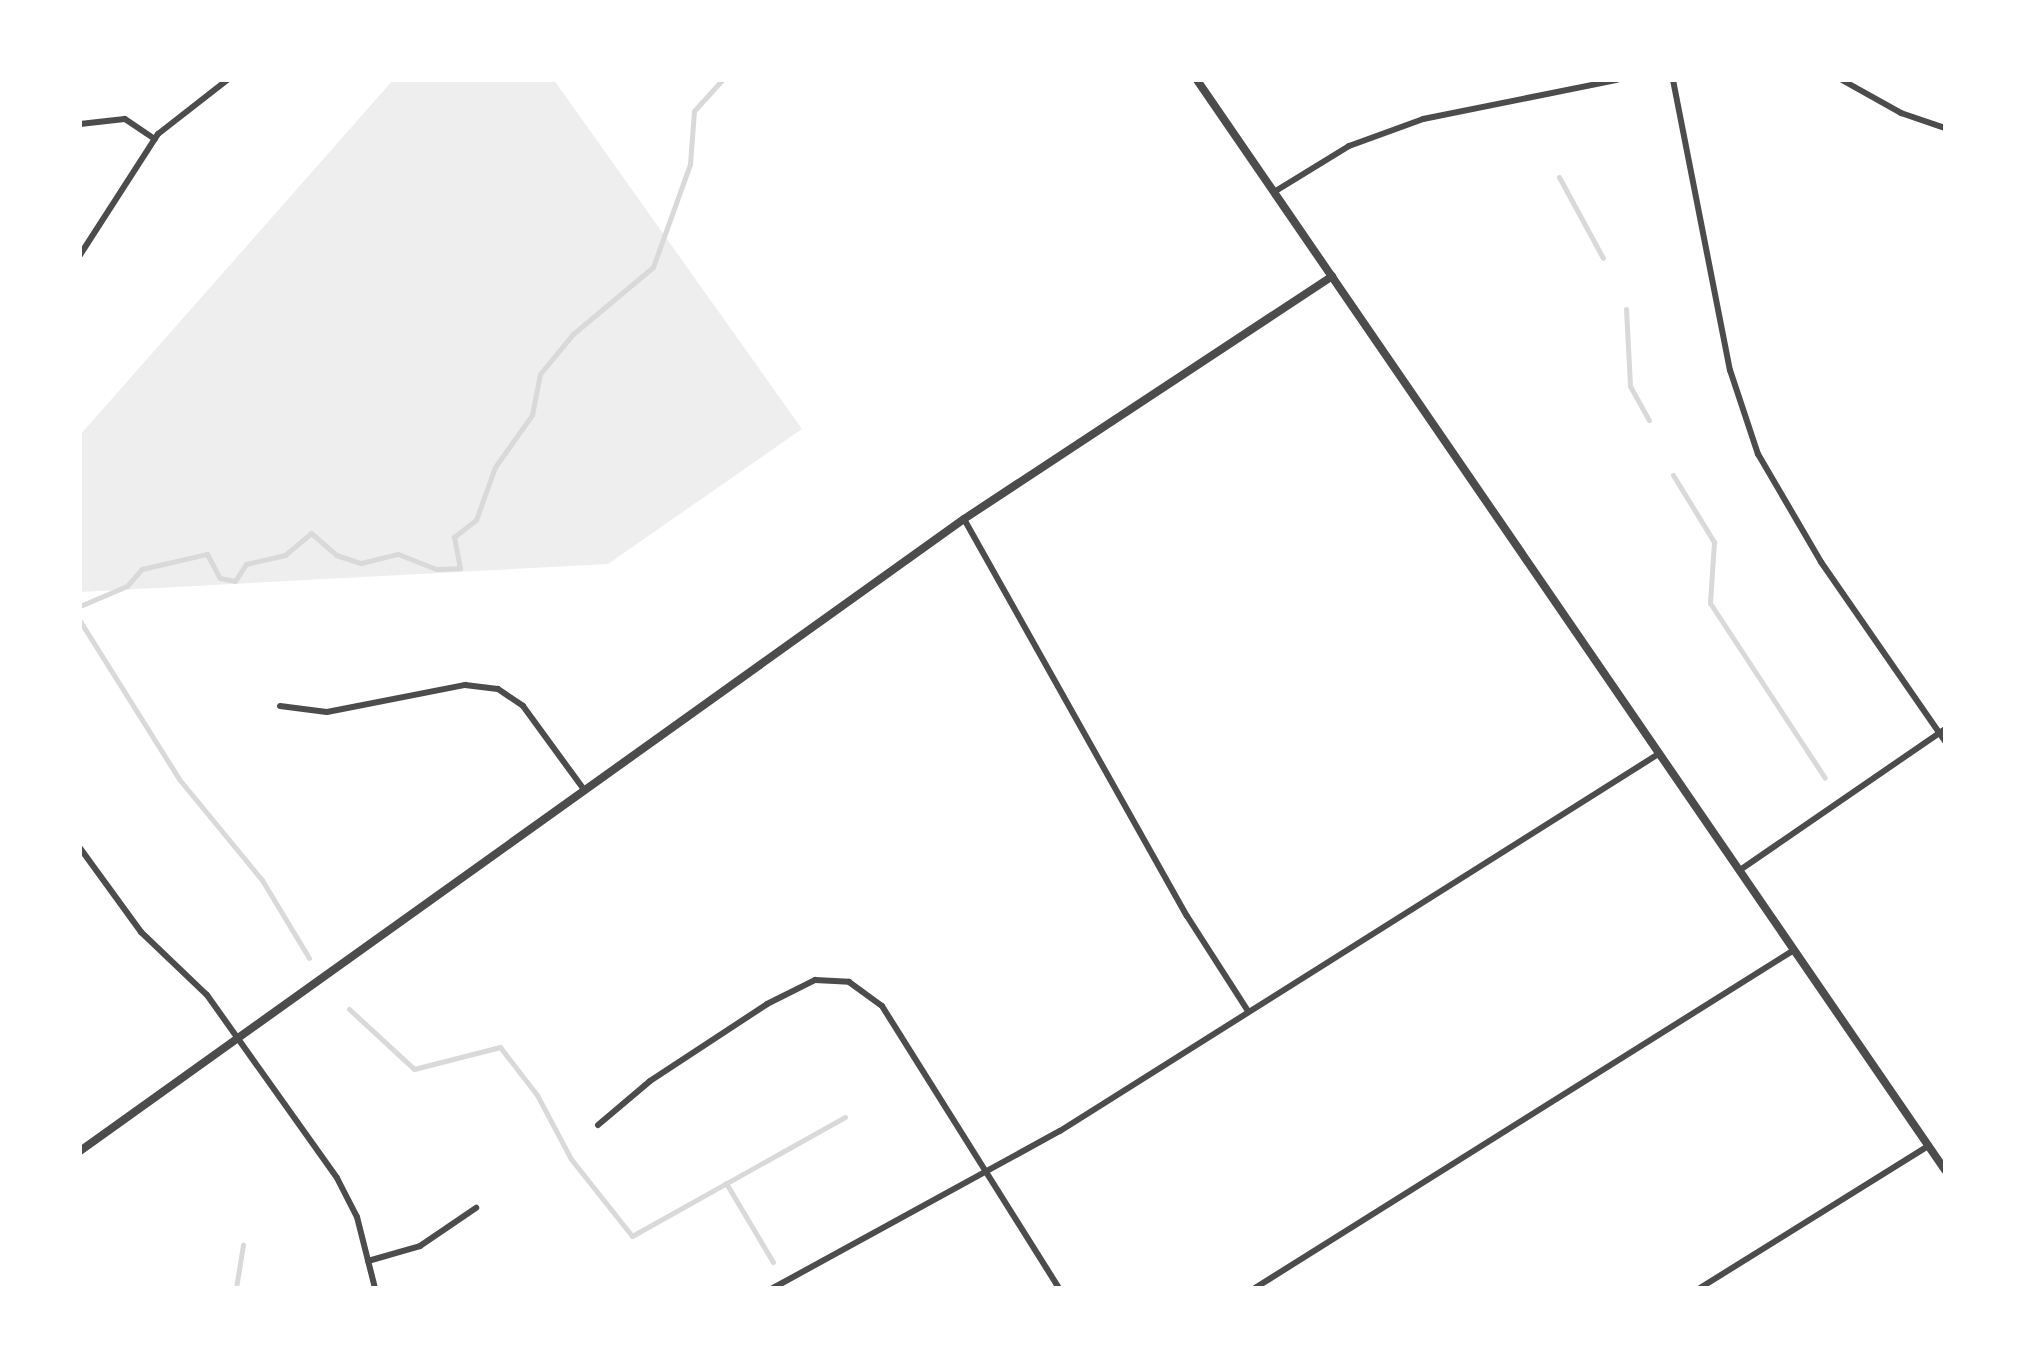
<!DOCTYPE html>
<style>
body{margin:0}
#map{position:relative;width:2025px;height:1368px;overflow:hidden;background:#fff;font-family:Poppins,sans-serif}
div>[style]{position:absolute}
.green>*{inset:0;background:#eee}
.stream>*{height:5px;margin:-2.5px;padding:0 2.5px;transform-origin:2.5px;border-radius:2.5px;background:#d9d9d9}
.minor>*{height:6px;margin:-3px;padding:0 3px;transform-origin:3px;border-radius:3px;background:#4c4c4c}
.tertiary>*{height:8px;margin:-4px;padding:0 4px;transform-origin:4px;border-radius:4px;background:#4c4c4c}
span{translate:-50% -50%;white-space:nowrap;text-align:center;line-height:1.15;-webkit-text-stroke:10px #fff;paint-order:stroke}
.frame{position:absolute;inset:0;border:82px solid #fff;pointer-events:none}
</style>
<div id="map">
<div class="green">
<div style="clip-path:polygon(393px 80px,554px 80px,802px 429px,608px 564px,80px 592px,80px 435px)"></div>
</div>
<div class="stream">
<div style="left:1559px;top:177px;width:92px;rotate:61.5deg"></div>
<div style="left:1626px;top:309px;width:77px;rotate:87deg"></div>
<div style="left:1630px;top:386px;width:39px;rotate:61deg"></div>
<div style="left:1673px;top:475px;width:79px;rotate:58.5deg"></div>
<div style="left:1714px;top:542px;width:61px;rotate:93.8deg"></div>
<div style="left:1710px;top:603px;width:209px;rotate:56.7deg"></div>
<div style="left:80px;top:606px;width:51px;rotate:-23.1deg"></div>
<div style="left:127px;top:586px;width:23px;rotate:-49deg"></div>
<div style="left:142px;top:569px;width:67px;rotate:-13deg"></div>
<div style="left:207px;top:554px;width:27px;rotate:62deg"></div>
<div style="left:220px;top:578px;width:15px;rotate:11deg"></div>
<div style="left:235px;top:581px;width:20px;rotate:-57deg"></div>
<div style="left:246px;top:564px;width:40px;rotate:-13deg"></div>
<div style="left:285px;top:555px;width:34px;rotate:-40deg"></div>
<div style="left:311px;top:533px;width:33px;rotate:41deg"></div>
<div style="left:336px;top:555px;width:26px;rotate:18deg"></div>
<div style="left:361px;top:563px;width:38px;rotate:-14deg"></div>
<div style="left:398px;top:554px;width:41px;rotate:21.5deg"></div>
<div style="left:436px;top:569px;width:24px;rotate:-2deg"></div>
<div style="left:460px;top:568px;width:32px;rotate:-101deg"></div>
<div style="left:454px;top:537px;width:28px;rotate:-38deg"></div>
<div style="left:476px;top:520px;width:56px;rotate:-70.3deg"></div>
<div style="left:495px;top:467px;width:64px;rotate:-54.6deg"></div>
<div style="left:532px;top:415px;width:42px;rotate:-79deg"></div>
<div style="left:540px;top:374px;width:52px;rotate:-50.5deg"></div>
<div style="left:573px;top:334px;width:104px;rotate:-39.9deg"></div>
<div style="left:653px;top:267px;width:109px;rotate:-70.2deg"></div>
<div style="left:690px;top:164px;width:53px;rotate:-85.7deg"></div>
<div style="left:694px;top:111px;width:42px;rotate:-47.9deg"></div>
<div style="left:80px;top:621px;width:186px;rotate:57.9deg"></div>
<div style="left:179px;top:779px;width:131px;rotate:50.6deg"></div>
<div style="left:262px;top:880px;width:91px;rotate:58.9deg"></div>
<div style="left:349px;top:1009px;width:88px;rotate:42.7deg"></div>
<div style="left:414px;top:1069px;width:89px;rotate:-14.3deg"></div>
<div style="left:500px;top:1047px;width:61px;rotate:52.4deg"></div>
<div style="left:537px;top:1095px;width:72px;rotate:62deg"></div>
<div style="left:571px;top:1159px;width:98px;rotate:51.6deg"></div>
<div style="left:632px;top:1236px;width:244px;rotate:-29.2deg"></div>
<div style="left:726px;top:1183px;width:92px;rotate:59.3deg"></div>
<div style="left:236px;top:1288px;width:44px;rotate:-80.8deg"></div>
</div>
<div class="minor">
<div style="left:1673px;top:80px;width:296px;rotate:78.9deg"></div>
<div style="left:1730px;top:370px;width:89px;rotate:71.6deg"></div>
<div style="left:1758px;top:454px;width:125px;rotate:59.7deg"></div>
<div style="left:1821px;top:562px;width:218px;rotate:55.3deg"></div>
<div style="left:1842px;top:80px;width:68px;rotate:29.2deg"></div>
<div style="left:1901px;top:113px;width:46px;rotate:18.8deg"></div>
<div style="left:80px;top:124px;width:45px;rotate:-6.3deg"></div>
<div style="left:125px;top:119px;width:36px;rotate:34deg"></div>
<div style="left:1274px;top:192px;width:88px;rotate:-31.5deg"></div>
<div style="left:1349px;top:146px;width:79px;rotate:-20deg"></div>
<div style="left:1423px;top:119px;width:198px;rotate:-11.4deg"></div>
<div style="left:80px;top:255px;width:144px;rotate:-57.2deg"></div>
<div style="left:158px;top:134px;width:88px;rotate:-38deg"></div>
<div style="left:964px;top:519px;width:455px;rotate:60.7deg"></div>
<div style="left:1187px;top:916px;width:113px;rotate:57.3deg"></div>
<div style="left:280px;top:706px;width:47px;rotate:7.3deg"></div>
<div style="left:327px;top:712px;width:141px;rotate:-11.1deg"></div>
<div style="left:465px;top:685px;width:33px;rotate:7deg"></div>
<div style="left:498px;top:689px;width:30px;rotate:34deg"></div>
<div style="left:523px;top:706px;width:105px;rotate:53.9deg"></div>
<div style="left:80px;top:848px;width:104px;rotate:54deg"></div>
<div style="left:141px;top:932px;width:91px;rotate:43.7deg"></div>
<div style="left:207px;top:995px;width:224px;rotate:54.6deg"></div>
<div style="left:337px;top:1178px;width:44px;rotate:62.9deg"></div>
<div style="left:357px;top:1217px;width:73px;rotate:75.8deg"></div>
<div style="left:1740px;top:870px;width:249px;rotate:-34.5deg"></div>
<div style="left:598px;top:1125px;width:68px;rotate:-40.2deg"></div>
<div style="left:650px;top:1081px;width:140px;rotate:-33.3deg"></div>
<div style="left:767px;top:1004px;width:54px;rotate:-26.6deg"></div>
<div style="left:815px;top:980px;width:34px;rotate:3deg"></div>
<div style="left:849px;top:982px;width:41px;rotate:36deg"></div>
<div style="left:882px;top:1006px;width:333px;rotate:57.9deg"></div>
<div style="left:368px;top:1261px;width:54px;rotate:-16.1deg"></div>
<div style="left:420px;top:1246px;width:68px;rotate:-34.2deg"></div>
<div style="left:773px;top:1288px;width:327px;rotate:-28.7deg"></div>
<div style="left:1060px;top:1131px;width:709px;rotate:-32.21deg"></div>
<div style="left:1255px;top:1288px;width:636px;rotate:-32.09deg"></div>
<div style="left:1700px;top:1288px;width:269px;rotate:-31.9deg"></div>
</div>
<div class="tertiary">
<div style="left:1197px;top:80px;width:1322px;rotate:55.54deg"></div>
<div style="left:80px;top:1151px;width:1087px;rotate:-35.56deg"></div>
<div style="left:964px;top:519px;width:441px;rotate:-33.4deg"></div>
</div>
<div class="frame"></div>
</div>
